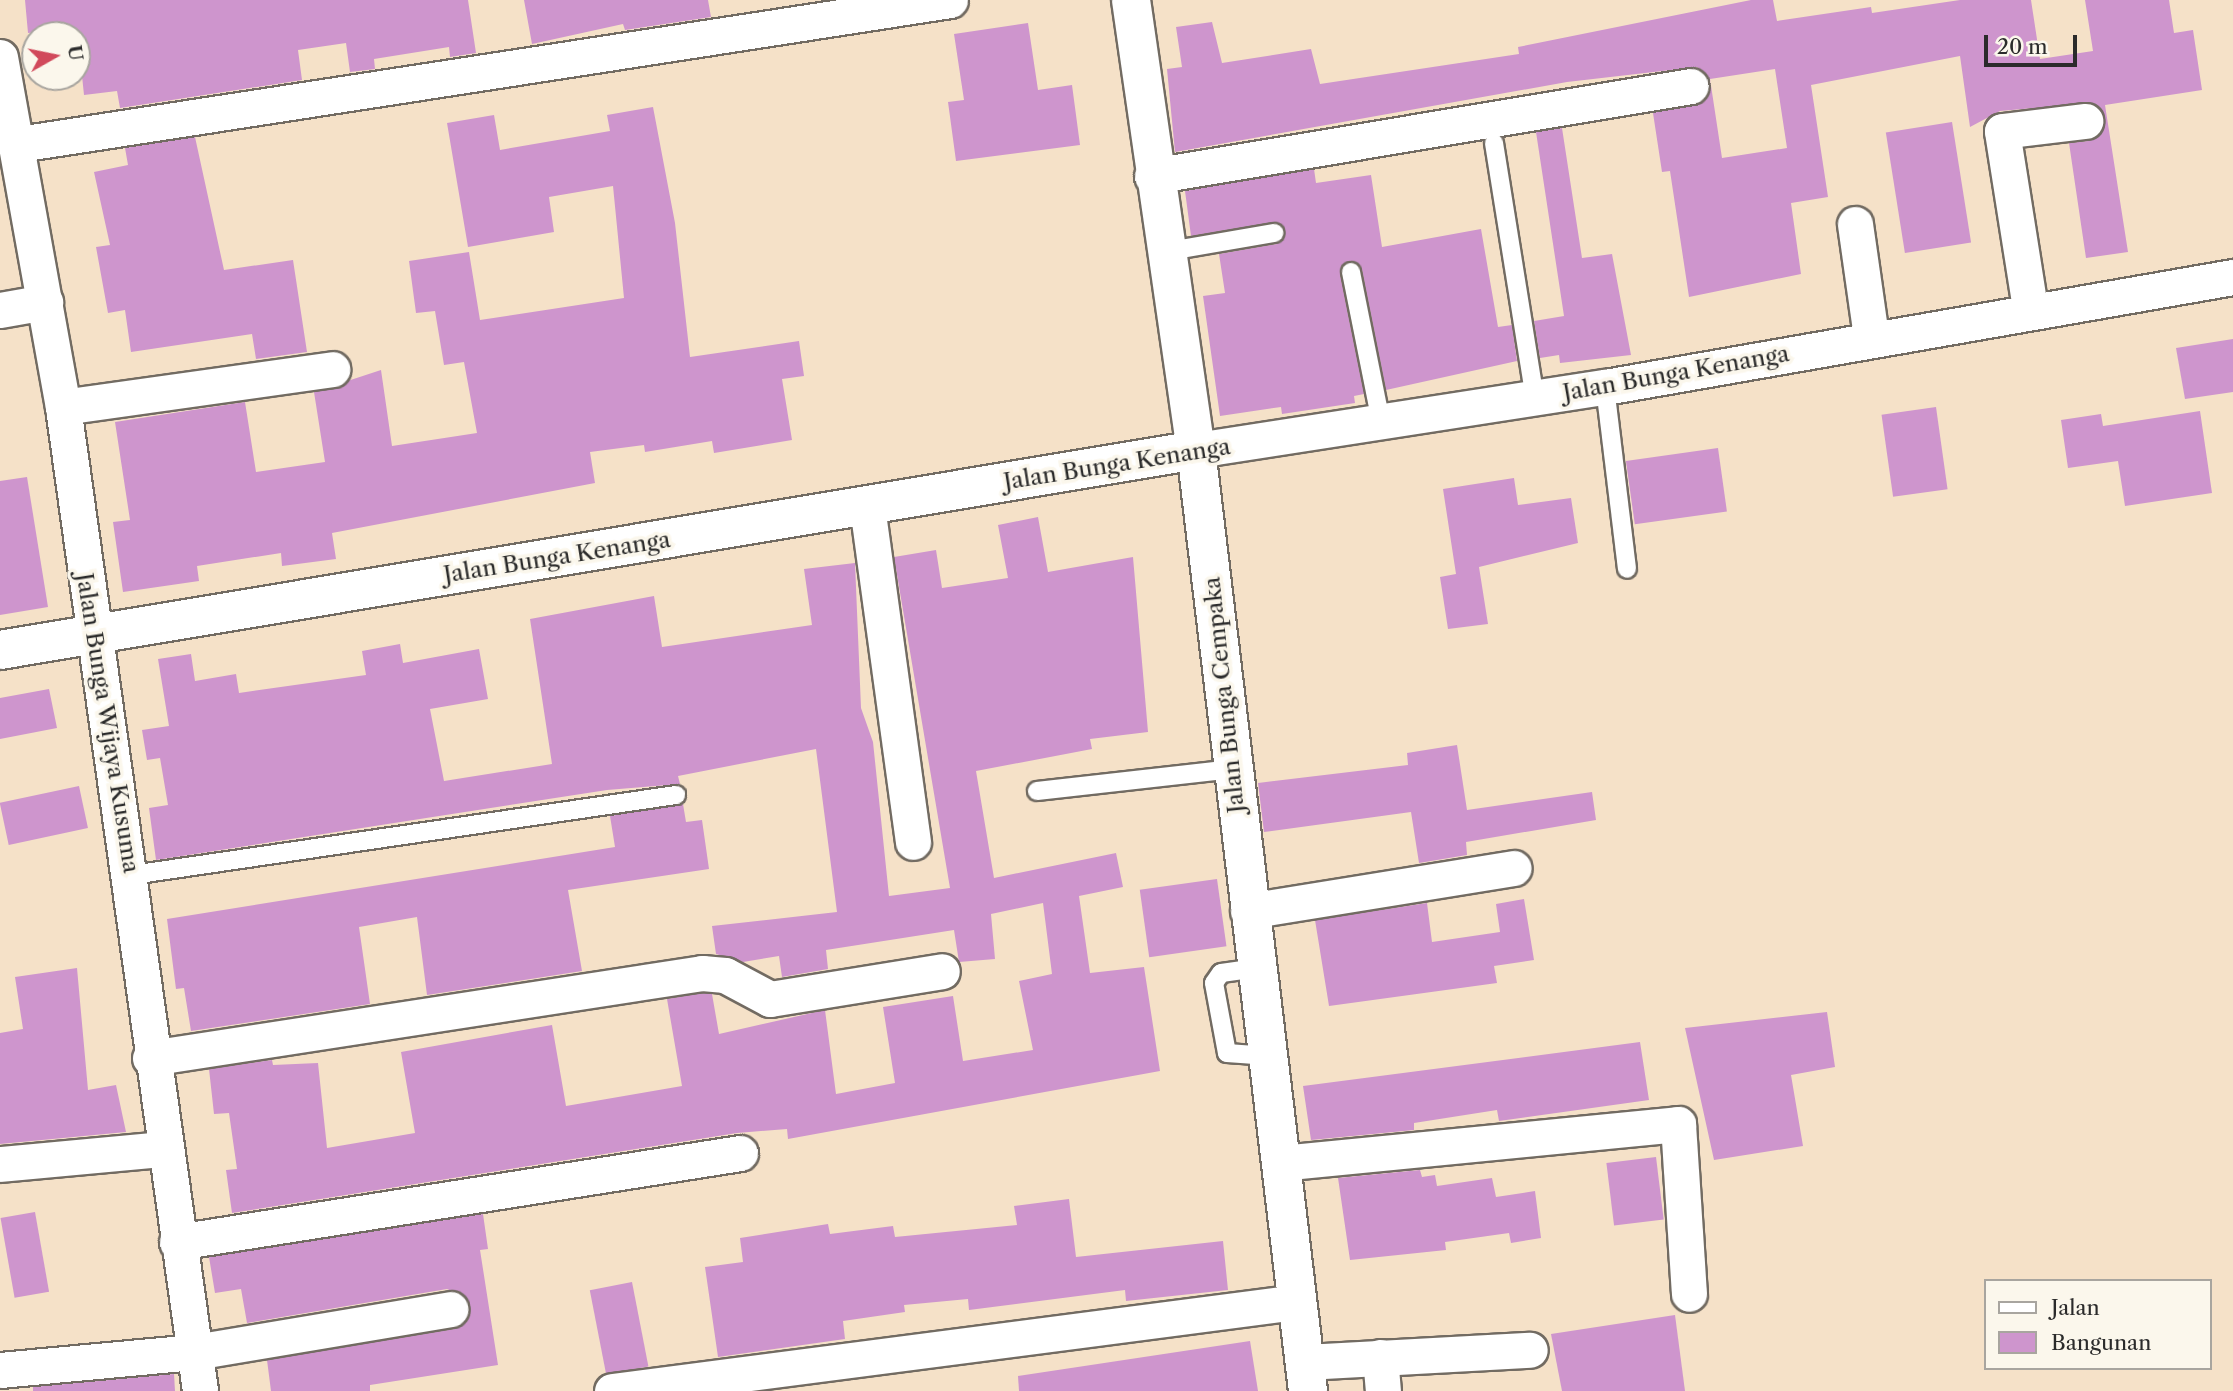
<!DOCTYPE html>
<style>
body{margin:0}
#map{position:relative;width:2233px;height:1391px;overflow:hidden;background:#f5e1c8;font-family:"Libre Caslon Text",serif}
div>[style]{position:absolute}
.building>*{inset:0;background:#ce95cd;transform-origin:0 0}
.roads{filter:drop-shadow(2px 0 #726b62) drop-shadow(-2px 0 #726b62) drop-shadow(0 2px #726b62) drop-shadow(0 -2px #726b62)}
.service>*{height:18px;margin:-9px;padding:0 9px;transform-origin:9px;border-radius:9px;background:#fff}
.minor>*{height:35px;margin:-17.5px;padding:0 17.5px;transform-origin:17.5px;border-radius:17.5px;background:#fff}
.tertiary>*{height:38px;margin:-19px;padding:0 19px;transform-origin:19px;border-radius:19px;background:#fff}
span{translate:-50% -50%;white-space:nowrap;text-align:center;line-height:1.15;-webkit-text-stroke:7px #fbf7ec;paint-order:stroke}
.street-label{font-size:23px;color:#2b2b2b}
.legend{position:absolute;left:1984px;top:1279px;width:228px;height:91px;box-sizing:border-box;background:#fbf7ec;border:2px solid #a8a59f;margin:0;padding:9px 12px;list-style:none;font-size:21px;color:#2b2b2b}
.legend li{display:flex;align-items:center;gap:14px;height:35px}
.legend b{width:35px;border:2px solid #a8a59f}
.north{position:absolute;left:21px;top:21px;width:70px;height:70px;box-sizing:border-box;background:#fbf7ec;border:2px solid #a8a59f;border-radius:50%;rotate:81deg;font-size:19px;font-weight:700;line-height:28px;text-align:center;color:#2b2b2b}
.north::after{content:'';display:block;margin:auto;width:24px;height:32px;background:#d1495b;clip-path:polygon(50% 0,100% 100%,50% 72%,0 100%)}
.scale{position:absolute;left:1984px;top:35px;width:93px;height:32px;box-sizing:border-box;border:4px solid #2b2b2b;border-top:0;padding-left:9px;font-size:21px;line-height:24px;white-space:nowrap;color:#2b2b2b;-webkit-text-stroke:5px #fbf7ec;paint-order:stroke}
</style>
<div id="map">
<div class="building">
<div style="clip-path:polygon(25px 0,468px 0,476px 53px,450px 57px,449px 47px,374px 59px,375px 69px,350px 72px,346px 43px,298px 50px,302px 80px,120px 108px,117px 91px,84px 95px,77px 28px,28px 33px)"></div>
<div style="clip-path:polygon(524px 0,708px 0,711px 17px,625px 30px,623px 24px,532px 44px)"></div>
<div style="clip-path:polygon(evenodd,1751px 0,1773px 0,1777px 21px,1871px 7px,1872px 13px,1960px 0,2031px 0,2040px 59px,2093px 51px,2085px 0,2169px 0,2174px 33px,2193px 30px,2202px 90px,2105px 105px,2128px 252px,2086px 258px,2069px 143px,2088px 141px,2103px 130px,2105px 118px,2093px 103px,2000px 111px,1970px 127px,1960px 56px,1811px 85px,1828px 197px,1791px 203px,1801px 274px,1689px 297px,1670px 171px,1662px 172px,1653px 113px,1704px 101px,1711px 82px,1697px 67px,1567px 82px,1175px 152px,1167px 69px,1182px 67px,1176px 27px,1212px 22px,1222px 63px,1311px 49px,1320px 84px,1519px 54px,1518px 47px,1751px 0,1775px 69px,1787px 148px,1722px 158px,1710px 79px,1775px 69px)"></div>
<div style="clip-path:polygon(1028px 23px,1038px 90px,1072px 85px,1080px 145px,956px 161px,948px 102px,964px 100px,954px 34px)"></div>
<div style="clip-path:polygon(653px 107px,675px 223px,690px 357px,799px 341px,804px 376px,782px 379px,792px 440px,714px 453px,712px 441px,645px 452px,644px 445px,590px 452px,595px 483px,332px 533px,336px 559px,282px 566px,281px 553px,197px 566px,199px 581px,123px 592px,113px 522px,130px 520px,115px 422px,245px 402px,256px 472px,325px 462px,314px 392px,381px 370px,392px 446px,477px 433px,464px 362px,444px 365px,435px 311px,416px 313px,409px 261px,469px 252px,480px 320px,624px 298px,613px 186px,549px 197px,554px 232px,468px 247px,447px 123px,494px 115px,500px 150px,610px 131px,607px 115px)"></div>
<div style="left:1952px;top:122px;width:122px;height:67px;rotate:81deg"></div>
<div style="clip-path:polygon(1562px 128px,1582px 258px,1612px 254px,1631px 355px,1560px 363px,1559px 355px,1540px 358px,1534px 321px,1564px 316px,1536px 132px)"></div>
<div style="clip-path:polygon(195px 137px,224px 270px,293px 260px,307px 352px,256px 359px,252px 334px,131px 352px,125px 310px,108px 313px,96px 247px,110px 245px,94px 172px,128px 165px,125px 148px)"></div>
<div style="clip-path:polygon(1314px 169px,1316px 183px,1371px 175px,1382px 247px,1481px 229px,1498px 327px,1512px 325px,1517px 361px,1386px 390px,1362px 270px,1349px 261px,1340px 274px,1364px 394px,1354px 396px,1355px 403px,1282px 414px,1281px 407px,1220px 416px,1203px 296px,1225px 293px,1219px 254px,1277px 244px,1285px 232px,1273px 222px,1191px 236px,1185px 191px)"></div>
<div style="clip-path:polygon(2233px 339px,2233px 392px,2185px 399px,2176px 348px)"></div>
<div style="left:1936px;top:407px;width:83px;height:55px;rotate:82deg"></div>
<div style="clip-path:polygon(2200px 411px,2212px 493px,2125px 506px,2118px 461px,2068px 468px,2061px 420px,2101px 414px,2103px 426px)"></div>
<div style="left:1718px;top:448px;width:64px;height:93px;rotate:82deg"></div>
<div style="clip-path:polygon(27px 477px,48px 607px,0 615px,0 481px)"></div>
<div style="clip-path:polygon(1514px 478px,1518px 505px,1571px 498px,1578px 543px,1479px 567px,1488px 624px,1448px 629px,1440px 577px,1456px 574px,1443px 489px)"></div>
<div style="clip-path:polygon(1038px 517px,1048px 572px,1133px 557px,1148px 732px,1090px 739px,1092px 749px,976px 771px,994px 878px,1116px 853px,1123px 887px,1079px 896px,1090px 973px,1144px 967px,1160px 1071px,788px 1139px,787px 1129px,737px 1133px,232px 1213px,226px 1170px,237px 1169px,229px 1113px,214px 1114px,209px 1069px,272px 1060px,273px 1065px,318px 1063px,327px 1148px,415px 1133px,401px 1052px,552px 1025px,566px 1106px,682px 1086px,667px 999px,703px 993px,712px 994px,719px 1034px,825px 1010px,836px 1094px,895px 1083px,883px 1007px,953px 996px,963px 1061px,1033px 1050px,1019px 981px,1052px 974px,1043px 903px,991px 914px,995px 959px,959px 962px,954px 930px,826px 950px,828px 969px,782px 977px,779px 956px,743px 962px,716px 954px,712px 926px,837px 912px,816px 749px,678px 776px,680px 784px,607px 790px,156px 860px,149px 808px,168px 805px,160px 758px,147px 760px,142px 730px,169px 726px,158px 659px,191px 654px,195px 681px,236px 674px,239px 693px,366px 675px,362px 651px,400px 644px,403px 663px,479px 649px,488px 699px,430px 709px,444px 781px,552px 764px,530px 619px,654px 596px,662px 647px,812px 625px,804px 569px,855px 563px,861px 708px,873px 742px,889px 896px,950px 888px,894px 557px,936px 550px,942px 588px,1008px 578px,998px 525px)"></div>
<div style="clip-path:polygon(49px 689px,57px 728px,0 739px,0 698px)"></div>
<div style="clip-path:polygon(1457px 745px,1467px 810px,1592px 792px,1596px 820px,1466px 842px,1467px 855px,1419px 863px,1411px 812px,1264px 832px,1258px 783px,1408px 765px,1407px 753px)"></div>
<div style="left:79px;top:786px;width:43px;height:81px;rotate:78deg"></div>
<div style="clip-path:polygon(683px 804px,686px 822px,702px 820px,709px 869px,568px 890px,582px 971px,427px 995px,417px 917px,359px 927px,370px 1004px,191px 1031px,184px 988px,176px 989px,167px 919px,615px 847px,610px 816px)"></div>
<div style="left:1217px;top:879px;width:68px;height:78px;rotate:82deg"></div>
<div style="clip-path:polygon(1524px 899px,1534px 960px,1494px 966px,1497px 983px,1329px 1006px,1315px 920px,1427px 903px,1432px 942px,1500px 932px,1496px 904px)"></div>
<div style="clip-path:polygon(77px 968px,88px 1090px,116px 1085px,126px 1132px,0 1144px,0 1033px,23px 1029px,15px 977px)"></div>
<div style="clip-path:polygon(1827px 1012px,1835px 1067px,1791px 1075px,1803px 1146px,1714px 1160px,1685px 1028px)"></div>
<div style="clip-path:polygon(1640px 1042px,1649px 1100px,1499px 1121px,1497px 1110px,1414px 1123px,1414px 1130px,1311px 1140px,1303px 1086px)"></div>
<div style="left:1656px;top:1157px;width:63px;height:50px;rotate:83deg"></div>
<div style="clip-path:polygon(1420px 1170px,1422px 1177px,1435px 1175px,1437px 1186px,1492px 1178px,1496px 1197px,1535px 1191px,1541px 1238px,1511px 1243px,1509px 1233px,1445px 1242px,1446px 1250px,1350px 1260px,1338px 1178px)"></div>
<div style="clip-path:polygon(1069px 1199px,1076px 1257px,1223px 1241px,1228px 1290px,1126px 1301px,1125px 1290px,969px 1310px,968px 1299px,904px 1305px,905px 1312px,843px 1321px,845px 1339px,718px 1357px,705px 1267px,743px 1262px,740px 1238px,828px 1224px,830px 1234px,893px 1226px,895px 1237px,1017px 1225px,1014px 1206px)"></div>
<div style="left:35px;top:1212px;width:81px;height:35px;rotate:80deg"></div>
<div style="clip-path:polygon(483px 1214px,488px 1249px,480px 1250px,498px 1365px,370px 1385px,370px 1391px,271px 1391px,267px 1360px,454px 1329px,469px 1317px,466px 1297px,447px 1289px,247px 1323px,241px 1289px,215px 1293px,209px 1257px)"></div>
<div style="left:632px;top:1282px;width:86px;height:43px;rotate:79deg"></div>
<div style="clip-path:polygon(1675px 1315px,1685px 1391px,1562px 1391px,1551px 1334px)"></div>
<div style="clip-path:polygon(1250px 1341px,1258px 1391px,1019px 1391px,1018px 1376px)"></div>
<div style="clip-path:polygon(174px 1374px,175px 1391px,33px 1391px,33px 1387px)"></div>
</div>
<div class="roads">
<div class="service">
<div style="left:1494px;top:143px;width:259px;rotate:80.9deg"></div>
<div style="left:1163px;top:252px;width:113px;rotate:-9.7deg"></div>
<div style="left:1351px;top:272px;width:153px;rotate:78.7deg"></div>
<div style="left:1605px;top:387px;width:183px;rotate:83.1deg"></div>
<div style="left:1037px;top:791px;width:197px;rotate:-6.4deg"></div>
<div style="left:132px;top:875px;width:550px;rotate:-8.37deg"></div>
<div style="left:1257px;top:968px;width:36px;rotate:172deg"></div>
<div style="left:1221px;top:973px;width:12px;rotate:125deg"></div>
<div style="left:1214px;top:983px;width:71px;rotate:79.5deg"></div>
<div style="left:1227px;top:1053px;width:42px;rotate:4.1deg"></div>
</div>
<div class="minor">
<div style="left:0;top:57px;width:356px;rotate:79.8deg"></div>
<div style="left:63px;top:407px;width:993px;rotate:82.07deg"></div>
<div style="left:19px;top:144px;width:942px;rotate:-8.79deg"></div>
<div style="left:1152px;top:176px;width:546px;rotate:-9.48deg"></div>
<div style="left:1855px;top:224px;width:114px;rotate:81.9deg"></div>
<div style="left:2030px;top:308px;width:179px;rotate:-99deg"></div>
<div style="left:2002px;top:131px;width:84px;rotate:-6.9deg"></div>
<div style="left:0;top:310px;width:46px;rotate:-10.1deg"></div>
<div style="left:63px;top:407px;width:272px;rotate:-8deg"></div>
<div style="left:1196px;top:450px;width:414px;rotate:-8.8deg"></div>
<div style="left:1605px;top:387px;width:638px;rotate:-9.94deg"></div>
<div style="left:867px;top:506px;width:339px;rotate:82.2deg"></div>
<div style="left:1248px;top:911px;width:269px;rotate:-9.2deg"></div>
<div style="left:150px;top:1058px;width:559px;rotate:-8.75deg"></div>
<div style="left:702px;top:973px;width:23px;rotate:5deg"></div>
<div style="left:725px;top:975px;width:51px;rotate:28.1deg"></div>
<div style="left:770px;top:999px;width:174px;rotate:-9.2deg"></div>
<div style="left:1281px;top:1163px;width:399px;rotate:-5.6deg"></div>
<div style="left:1678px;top:1124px;width:170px;rotate:86.3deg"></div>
<div style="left:0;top:1164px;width:163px;rotate:-5.3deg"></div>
<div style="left:177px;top:1242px;width:570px;rotate:-8.98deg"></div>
<div style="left:1380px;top:1357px;width:34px;rotate:85deg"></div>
<div style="left:1305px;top:1362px;width:225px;rotate:-3.1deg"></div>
<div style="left:0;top:1370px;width:195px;rotate:-5.3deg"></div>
<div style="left:194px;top:1352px;width:260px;rotate:-9.5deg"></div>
<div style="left:612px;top:1391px;width:690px;rotate:-7.41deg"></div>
</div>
<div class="tertiary">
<div style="left:1131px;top:0;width:455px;rotate:81.8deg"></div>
<div style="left:1196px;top:450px;width:948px;rotate:83.21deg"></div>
<div style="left:0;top:650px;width:1213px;rotate:-9.49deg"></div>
</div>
</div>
<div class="street-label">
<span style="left:1676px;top:373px;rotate:-10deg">Jalan Bunga Kenanga</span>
<span style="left:1117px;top:464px;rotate:-9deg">Jalan Bunga Kenanga</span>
<span style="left:557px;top:557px;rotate:-9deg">Jalan Bunga Kenanga</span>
<span style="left:1224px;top:695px;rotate:-96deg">Jalan Bunga Cempaka</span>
<span style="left:108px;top:723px;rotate:81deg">Jalan Bunga Wijaya Kusuma</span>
</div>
<ul class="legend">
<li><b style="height:9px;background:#fff"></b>Jalan</li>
<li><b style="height:19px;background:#ce95cd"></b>Bangunan</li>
</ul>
<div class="north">U</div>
<div class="scale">20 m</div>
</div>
